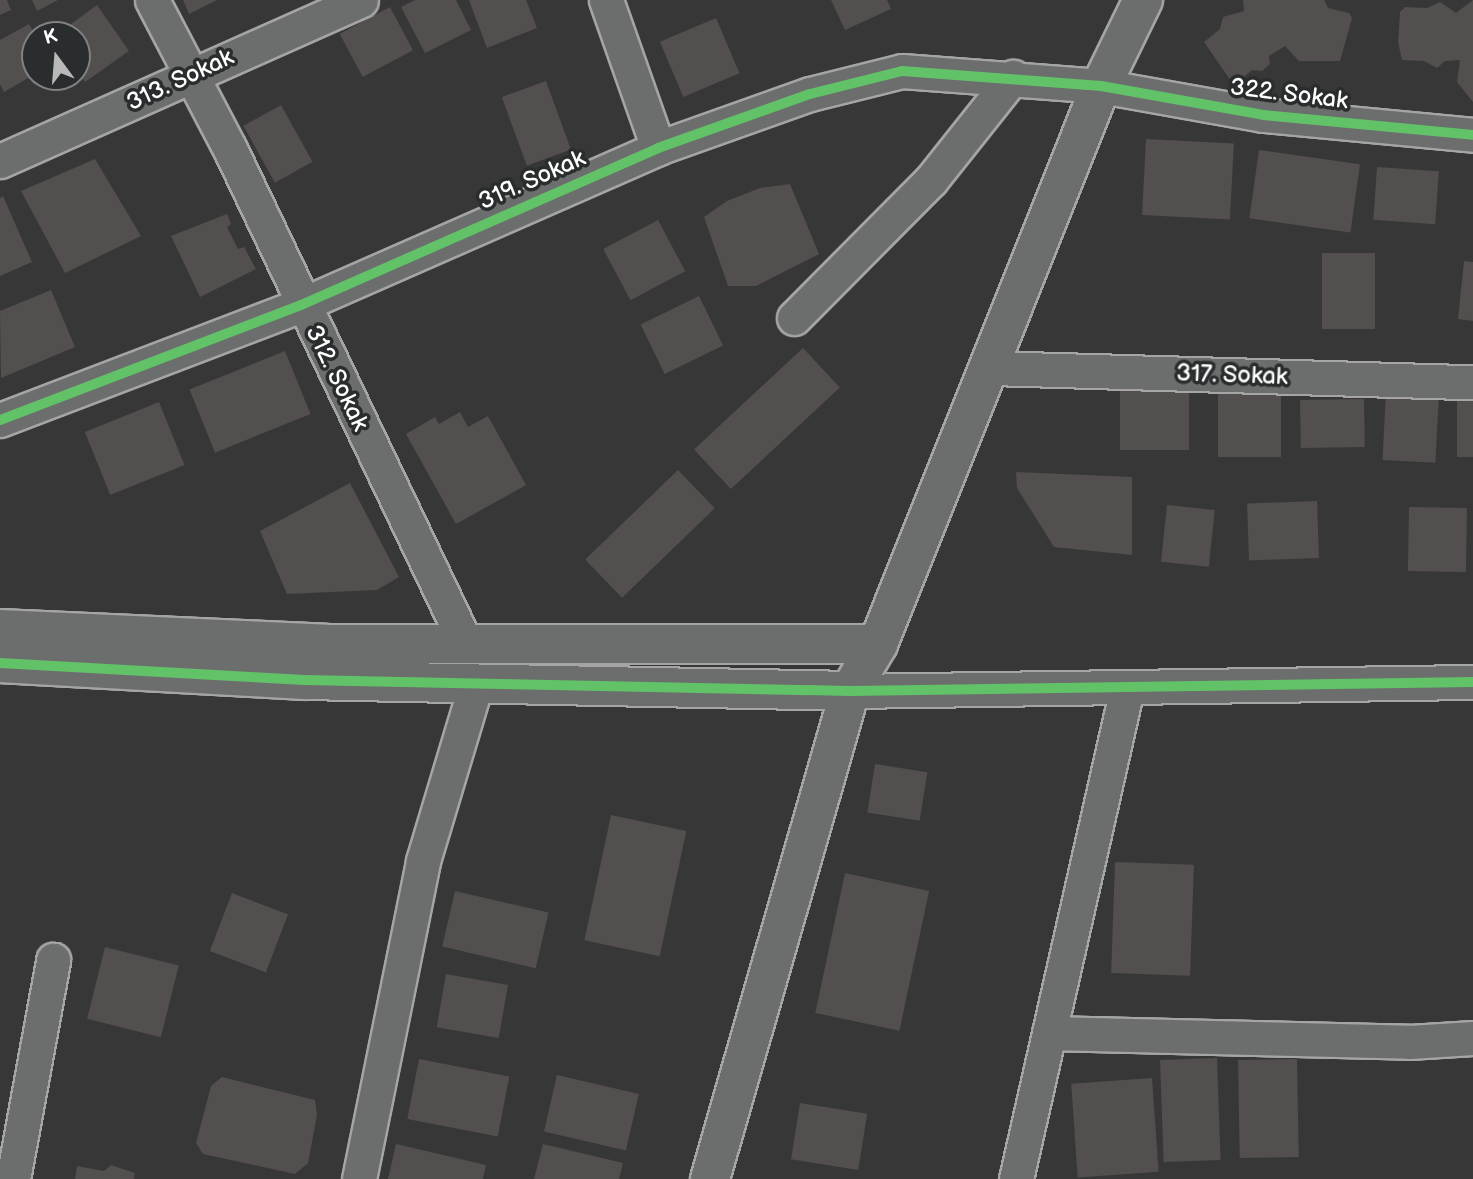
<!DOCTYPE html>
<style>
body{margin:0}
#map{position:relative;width:1473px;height:1179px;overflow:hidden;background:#383737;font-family:"Balsamiq Sans",sans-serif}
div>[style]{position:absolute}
.building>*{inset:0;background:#524f4e;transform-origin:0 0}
.roads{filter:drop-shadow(2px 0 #a5a5a5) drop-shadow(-2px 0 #a5a5a5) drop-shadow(0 2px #a5a5a5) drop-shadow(0 -2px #a5a5a5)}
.minor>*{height:33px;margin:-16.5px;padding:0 16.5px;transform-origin:16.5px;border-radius:16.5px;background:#6c6d6d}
.tertiary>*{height:38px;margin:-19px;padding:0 19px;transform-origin:19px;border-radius:19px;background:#6c6d6d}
.cycleway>*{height:10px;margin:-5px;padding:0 5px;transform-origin:5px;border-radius:5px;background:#61c268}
span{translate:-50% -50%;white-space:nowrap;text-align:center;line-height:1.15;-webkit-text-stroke:7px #2a2d2e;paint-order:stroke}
.street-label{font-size:24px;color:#fff}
.north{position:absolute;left:21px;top:21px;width:70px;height:70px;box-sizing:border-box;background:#2a2d2e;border:2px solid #7f8182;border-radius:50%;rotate:344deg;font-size:19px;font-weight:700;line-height:28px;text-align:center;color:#fff}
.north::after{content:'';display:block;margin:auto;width:24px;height:32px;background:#b9b9b9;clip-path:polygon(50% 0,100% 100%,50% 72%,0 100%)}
</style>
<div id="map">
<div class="building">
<div style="clip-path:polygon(0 0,7px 0,11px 10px,0 15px)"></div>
<div style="clip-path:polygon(32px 0,58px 0,37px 11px)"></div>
<div style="clip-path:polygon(183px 0,217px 0,189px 14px)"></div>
<div style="clip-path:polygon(415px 0,456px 0,471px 30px,425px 53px,401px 7px)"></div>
<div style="clip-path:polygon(469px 0,526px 0,537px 28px,487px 48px)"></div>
<div style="clip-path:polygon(831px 0,887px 0,891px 9px,845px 30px)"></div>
<div style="clip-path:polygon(1243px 0,1324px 0,1328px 8px,1349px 13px,1352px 18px,1340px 61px,1299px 61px,1285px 46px,1269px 56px,1270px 64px,1262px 71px,1252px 70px,1238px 82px,1231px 81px,1204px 42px,1220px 29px,1223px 17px,1244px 11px)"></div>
<div style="clip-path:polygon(1473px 0,1473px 102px,1457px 82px,1460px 60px,1445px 61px,1437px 68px,1424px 61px,1402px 60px,1398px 42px,1400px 12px,1405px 7px,1427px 8px,1440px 2px,1456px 13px)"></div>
<div style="clip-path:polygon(97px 5px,129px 51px,85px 82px,77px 71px,77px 35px,56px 35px)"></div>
<div style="left:390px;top:7px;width:49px;height:57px;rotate:62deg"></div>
<div style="left:716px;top:18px;width:60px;height:61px;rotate:67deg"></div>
<div style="clip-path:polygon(29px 24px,35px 34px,35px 74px,4px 92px,0 84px,0 40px)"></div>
<div style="left:546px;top:81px;width:73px;height:47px;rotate:70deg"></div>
<div style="left:281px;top:105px;width:65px;height:43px;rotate:61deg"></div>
<div style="left:1146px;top:139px;width:88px;height:76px;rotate:3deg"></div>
<div style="left:1259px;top:150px;width:102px;height:69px;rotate:8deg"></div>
<div style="clip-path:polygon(95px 159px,141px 236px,65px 273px,21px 191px)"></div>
<div style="left:1377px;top:167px;width:62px;height:53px;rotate:4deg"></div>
<div style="clip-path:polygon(790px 184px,819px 254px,756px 286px,728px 286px,704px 217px,727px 201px,760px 188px)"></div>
<div style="clip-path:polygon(3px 196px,32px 262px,0 276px,0 198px)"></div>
<div style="clip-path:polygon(227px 214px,231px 224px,227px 227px,238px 249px,244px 247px,256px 269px,200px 297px,171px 236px)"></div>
<div style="left:658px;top:220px;width:58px;height:62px;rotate:62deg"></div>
<div style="left:1375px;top:253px;width:76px;height:53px;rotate:90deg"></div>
<div style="clip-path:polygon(1464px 261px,1473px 262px,1473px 321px,1458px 319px)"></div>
<div style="clip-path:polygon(51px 290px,75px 347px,1px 378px,0 311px)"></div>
<div style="left:699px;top:296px;width:55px;height:65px;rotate:64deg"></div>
<div style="left:803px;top:348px;width:54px;height:149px;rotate:47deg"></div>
<div style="left:285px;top:351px;width:68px;height:103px;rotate:68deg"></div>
<div style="left:1218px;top:386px;width:63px;height:71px"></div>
<div style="left:1120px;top:388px;width:69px;height:62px"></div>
<div style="left:1386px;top:392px;width:53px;height:68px;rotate:3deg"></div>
<div style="left:1457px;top:397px;width:16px;height:60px"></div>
<div style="left:1364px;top:399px;width:48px;height:64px;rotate:89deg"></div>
<div style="left:159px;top:402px;width:68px;height:80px;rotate:68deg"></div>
<div style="clip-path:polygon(460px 412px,468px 427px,488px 416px,526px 485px,456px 524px,406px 434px,435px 417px,439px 424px)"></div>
<div style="left:678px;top:470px;width:53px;height:129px;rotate:46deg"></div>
<div style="clip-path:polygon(1016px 472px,1132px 477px,1132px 555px,1054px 547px,1017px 488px)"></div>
<div style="clip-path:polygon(350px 483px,399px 577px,377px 590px,287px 594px,260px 531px)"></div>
<div style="left:1317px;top:501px;width:57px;height:70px;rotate:88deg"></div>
<div style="left:1167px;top:505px;width:48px;height:57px;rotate:6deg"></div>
<div style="left:1409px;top:507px;width:58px;height:64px;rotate:1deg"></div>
<div style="left:875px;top:764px;width:53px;height:49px;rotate:9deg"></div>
<div style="left:611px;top:815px;width:77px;height:128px;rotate:12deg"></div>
<div style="left:1115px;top:862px;width:79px;height:111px;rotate:2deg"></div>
<div style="left:845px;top:873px;width:86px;height:143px;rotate:12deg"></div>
<div style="left:455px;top:891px;width:96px;height:57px;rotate:13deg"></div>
<div style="left:232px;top:893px;width:60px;height:62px;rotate:21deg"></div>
<div style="left:105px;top:947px;width:76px;height:74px;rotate:14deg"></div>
<div style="left:446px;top:974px;width:63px;height:54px;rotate:10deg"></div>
<div style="left:1217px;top:1058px;width:102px;height:57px;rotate:88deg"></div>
<div style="left:419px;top:1059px;width:92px;height:61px;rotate:11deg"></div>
<div style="left:1297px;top:1059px;width:98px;height:59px;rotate:89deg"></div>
<div style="left:557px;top:1075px;width:84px;height:58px;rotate:13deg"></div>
<div style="clip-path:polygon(222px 1077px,315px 1100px,317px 1115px,308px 1163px,295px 1174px,203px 1154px,196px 1143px,211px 1086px)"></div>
<div style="left:1152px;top:1078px;width:94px;height:81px;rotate:86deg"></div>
<div style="left:800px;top:1103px;width:68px;height:57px;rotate:9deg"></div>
<div style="clip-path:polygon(396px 1144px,486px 1165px,483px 1179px,388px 1179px)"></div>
<div style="clip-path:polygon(543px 1144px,623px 1163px,619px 1179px,534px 1179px)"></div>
<div style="clip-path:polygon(111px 1165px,135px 1173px,134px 1179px,75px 1179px,77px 1166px,104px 1171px)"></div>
</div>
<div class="roads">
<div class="minor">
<div style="left:152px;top:0;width:168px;rotate:62.4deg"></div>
<div style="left:230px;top:149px;width:548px;rotate:64.51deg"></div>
<div style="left:606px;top:0;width:157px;rotate:70.6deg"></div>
<div style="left:0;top:161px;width:395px;rotate:-24deg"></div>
<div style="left:794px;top:318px;width:194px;rotate:-45.2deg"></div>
<div style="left:931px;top:180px;width:132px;rotate:-51.5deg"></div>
<div style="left:991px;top:368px;width:482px;rotate:1.7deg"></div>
<div style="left:0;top:420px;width:322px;rotate:-20.9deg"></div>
<div style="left:301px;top:305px;width:390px;rotate:-23.7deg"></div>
<div style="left:658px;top:148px;width:161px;rotate:-19.6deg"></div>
<div style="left:810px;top:94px;width:95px;rotate:-14deg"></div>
<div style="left:902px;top:71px;width:200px;rotate:4.3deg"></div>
<div style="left:1101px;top:86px;width:165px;rotate:10.1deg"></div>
<div style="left:1263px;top:115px;width:211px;rotate:5.4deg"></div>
<div style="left:850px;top:691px;width:623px;rotate:-0.83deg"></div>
<div style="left:1049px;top:1033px;width:360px;rotate:1.4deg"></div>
<div style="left:1409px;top:1042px;width:64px;rotate:-3.6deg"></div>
<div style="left:13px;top:1179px;width:223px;rotate:-79.6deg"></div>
<div style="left:359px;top:1179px;width:324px;rotate:-78.6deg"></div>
<div style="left:423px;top:861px;width:185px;rotate:-73.3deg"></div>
<div style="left:1016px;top:1179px;width:503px;rotate:-77.26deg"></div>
</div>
<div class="tertiary">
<div style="left:0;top:629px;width:327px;rotate:2.6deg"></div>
<div style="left:327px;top:644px;width:551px"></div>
<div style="left:0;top:663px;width:304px;rotate:3.2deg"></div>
<div style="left:304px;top:680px;width:546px;rotate:1.15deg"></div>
<div style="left:710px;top:1179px;width:508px;rotate:-73.99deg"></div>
<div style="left:850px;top:691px;width:55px;rotate:-59.2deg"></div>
<div style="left:878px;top:644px;width:601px;rotate:-68.22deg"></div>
<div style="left:1101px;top:86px;width:96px;rotate:-64deg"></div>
</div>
</div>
<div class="cycleway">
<div style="left:0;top:420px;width:322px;rotate:-20.9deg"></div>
<div style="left:301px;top:305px;width:390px;rotate:-23.7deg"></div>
<div style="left:658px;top:148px;width:161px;rotate:-19.6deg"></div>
<div style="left:810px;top:94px;width:95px;rotate:-14deg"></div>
<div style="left:902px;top:71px;width:200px;rotate:4.3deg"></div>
<div style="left:1101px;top:86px;width:165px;rotate:10.1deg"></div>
<div style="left:1263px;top:115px;width:211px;rotate:5.4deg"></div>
<div style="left:0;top:663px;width:304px;rotate:3.2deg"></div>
<div style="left:304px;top:680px;width:546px;rotate:1.15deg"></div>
<div style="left:850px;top:691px;width:623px;rotate:-0.83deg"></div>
</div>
<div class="street-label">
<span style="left:180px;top:80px;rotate:-25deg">313. Sokak</span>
<span style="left:1289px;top:94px;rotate:7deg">322. Sokak</span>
<span style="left:532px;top:180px;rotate:-24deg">319. Sokak</span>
<span style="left:1232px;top:375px;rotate:2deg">317. Sokak</span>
<span style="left:337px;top:378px;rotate:64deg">312. Sokak</span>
</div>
<div class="north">K</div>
</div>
